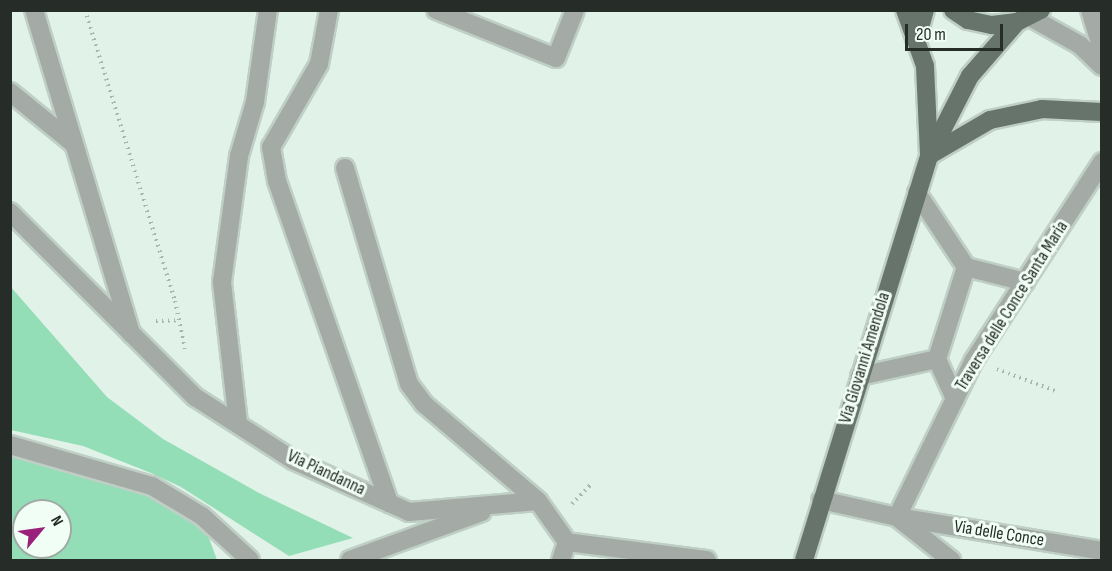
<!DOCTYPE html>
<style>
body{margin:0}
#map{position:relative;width:1112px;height:571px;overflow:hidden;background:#e1f2e8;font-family:"Sofia Sans Condensed",sans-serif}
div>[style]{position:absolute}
.green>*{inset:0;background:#94deb7}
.path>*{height:4px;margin-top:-2px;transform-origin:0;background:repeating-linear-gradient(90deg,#a8b6ae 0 1.5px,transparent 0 6px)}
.roads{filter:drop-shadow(2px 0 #bfcfc6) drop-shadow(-2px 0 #bfcfc6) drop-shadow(0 2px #bfcfc6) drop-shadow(0 -2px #bfcfc6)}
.minor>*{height:18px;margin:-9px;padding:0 9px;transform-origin:9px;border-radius:9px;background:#a4aba7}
.major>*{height:18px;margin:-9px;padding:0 9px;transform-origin:9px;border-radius:9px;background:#67746c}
span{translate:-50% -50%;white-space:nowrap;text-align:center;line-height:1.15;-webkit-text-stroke:6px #f1fef6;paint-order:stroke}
.street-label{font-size:18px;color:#262d29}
.frame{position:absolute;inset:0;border:12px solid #262d29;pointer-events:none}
.north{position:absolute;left:12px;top:499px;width:60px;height:60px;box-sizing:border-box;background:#f1fef6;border:2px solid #a0aaa4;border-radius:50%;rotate:61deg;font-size:16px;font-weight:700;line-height:24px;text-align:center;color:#262d29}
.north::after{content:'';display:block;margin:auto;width:21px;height:27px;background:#9a217b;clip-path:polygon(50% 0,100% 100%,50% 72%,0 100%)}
.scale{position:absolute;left:905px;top:24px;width:98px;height:27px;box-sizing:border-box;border:3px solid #262d29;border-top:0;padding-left:8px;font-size:18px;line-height:21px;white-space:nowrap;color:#262d29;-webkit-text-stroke:4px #f1fef6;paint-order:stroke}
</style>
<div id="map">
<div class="green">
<div style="clip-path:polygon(10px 286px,107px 397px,163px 439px,259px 493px,353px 538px,289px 556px,181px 487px,151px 473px,83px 446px,11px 430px)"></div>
<div style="clip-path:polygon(evenodd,11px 455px,87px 473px,166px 502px,189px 517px,209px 538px,217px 560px,11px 560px,11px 455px,24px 511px,60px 511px,60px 547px,24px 547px,24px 511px)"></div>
</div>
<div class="path">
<div style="left:85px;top:10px;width:305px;rotate:72.8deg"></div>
<div style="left:175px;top:301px;width:49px;rotate:78.2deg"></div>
<div style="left:156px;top:321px;width:23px;rotate:-2deg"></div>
<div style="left:997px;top:369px;width:65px;rotate:20.7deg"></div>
<div style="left:572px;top:504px;width:30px;rotate:-46deg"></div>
</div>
<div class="roads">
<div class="minor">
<div style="left:34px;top:10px;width:338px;rotate:73.3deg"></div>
<div style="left:329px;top:10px;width:55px;rotate:100.5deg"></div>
<div style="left:319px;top:64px;width:96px;rotate:120deg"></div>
<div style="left:271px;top:147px;width:35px;rotate:80deg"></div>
<div style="left:277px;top:181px;width:341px;rotate:70.8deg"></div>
<div style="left:436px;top:10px;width:129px;rotate:21.8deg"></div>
<div style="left:556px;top:58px;width:52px;rotate:-68.4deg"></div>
<div style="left:1090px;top:10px;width:41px;rotate:72.9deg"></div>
<div style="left:1030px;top:17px;width:57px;rotate:29.2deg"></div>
<div style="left:1080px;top:45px;width:30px;rotate:44deg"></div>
<div style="left:10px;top:92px;width:82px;rotate:39.1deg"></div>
<div style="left:345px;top:168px;width:225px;rotate:73.5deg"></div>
<div style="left:409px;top:384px;width:25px;rotate:53deg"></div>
<div style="left:424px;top:404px;width:150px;rotate:40.4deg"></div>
<div style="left:538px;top:501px;width:50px;rotate:54.7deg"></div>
<div style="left:567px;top:542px;width:141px;rotate:7.3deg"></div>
<div style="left:10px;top:212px;width:262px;rotate:45deg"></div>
<div style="left:195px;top:397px;width:117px;rotate:32.7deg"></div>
<div style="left:293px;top:460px;width:127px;rotate:24.1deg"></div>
<div style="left:409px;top:512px;width:129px;rotate:-4.9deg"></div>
<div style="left:966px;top:267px;width:61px;rotate:14.3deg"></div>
<div style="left:937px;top:359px;width:44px;rotate:65.8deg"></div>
<div style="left:860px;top:376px;width:79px;rotate:-12.4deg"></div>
<div style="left:937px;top:359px;width:96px;rotate:-72.5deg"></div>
<div style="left:966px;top:267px;width:89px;rotate:-123.5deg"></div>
<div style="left:238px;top:423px;width:142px;rotate:-96.5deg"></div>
<div style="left:222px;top:282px;width:127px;rotate:-82.3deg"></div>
<div style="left:239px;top:156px;width:56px;rotate:-73.5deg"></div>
<div style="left:255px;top:102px;width:93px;rotate:-82deg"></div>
<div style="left:10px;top:445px;width:148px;rotate:16.1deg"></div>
<div style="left:152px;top:486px;width:58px;rotate:31deg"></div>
<div style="left:202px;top:516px;width:65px;rotate:42.5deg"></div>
<div style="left:821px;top:500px;width:78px;rotate:12.6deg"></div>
<div style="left:897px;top:517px;width:208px;rotate:9.4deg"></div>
<div style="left:897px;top:517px;width:175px;rotate:-63.9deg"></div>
<div style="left:974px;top:360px;width:236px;rotate:-57.1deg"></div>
<div style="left:898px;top:518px;width:68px;rotate:38.4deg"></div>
<div style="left:350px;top:560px;width:140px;rotate:-20deg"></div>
<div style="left:561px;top:560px;width:19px;rotate:-72deg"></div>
</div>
<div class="major">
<div style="left:905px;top:10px;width:59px;rotate:70.3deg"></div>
<div style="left:925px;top:66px;width:88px;rotate:87.4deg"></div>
<div style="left:953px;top:10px;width:18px;rotate:34deg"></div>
<div style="left:968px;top:20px;width:25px;rotate:12deg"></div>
<div style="left:992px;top:25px;width:25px;rotate:-7deg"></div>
<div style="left:1017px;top:22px;width:27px;rotate:-27deg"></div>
<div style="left:917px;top:38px;width:29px;rotate:-74deg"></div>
<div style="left:930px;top:155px;width:69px;rotate:-30.3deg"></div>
<div style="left:990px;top:120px;width:53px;rotate:-11.9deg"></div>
<div style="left:1042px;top:109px;width:60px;rotate:2.9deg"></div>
<div style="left:804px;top:560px;width:423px;rotate:-72.8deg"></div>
<div style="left:929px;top:156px;width:90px;rotate:-62.9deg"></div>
<div style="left:970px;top:76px;width:72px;rotate:-49deg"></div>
</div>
</div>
<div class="street-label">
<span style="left:1012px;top:306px;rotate:-58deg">Traversa delle Conce Santa Maria</span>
<span style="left:865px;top:358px;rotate:-73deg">Via Giovanni Amendola</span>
<span style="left:326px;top:473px;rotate:25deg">Via Piandanna</span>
<span style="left:999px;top:534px;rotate:9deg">Via delle Conce</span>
</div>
<div class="frame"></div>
<div class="north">N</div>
<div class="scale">20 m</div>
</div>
